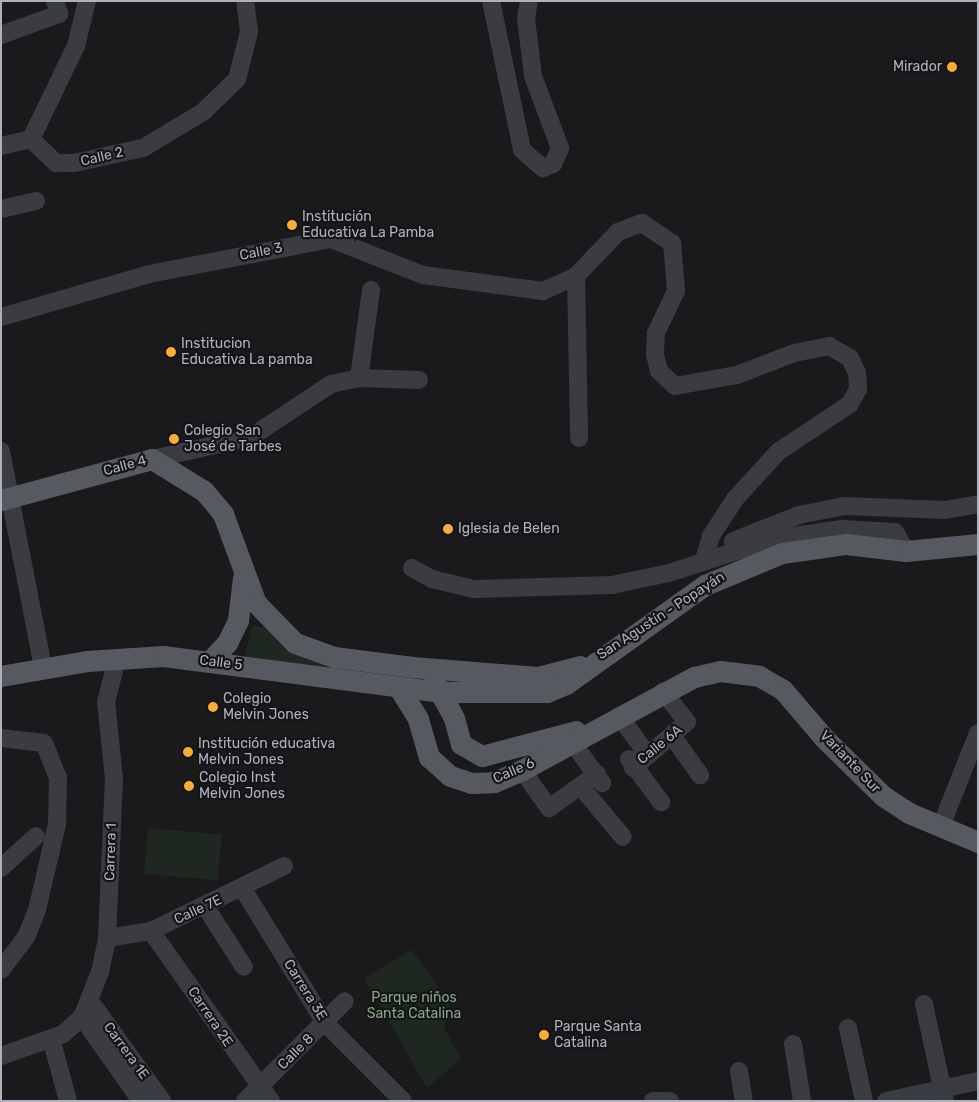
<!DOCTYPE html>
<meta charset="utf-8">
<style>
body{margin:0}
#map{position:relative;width:979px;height:1102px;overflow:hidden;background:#1a1a1c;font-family:Rubik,sans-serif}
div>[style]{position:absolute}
.green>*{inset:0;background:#1f2820;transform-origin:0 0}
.minor>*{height:18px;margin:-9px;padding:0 9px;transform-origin:9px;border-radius:9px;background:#3a3c41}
.major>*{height:21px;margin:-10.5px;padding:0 10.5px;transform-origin:10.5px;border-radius:10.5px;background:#565960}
.dots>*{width:14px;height:14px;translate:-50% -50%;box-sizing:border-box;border:2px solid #151517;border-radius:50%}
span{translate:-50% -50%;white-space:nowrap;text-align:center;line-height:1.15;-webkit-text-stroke:4.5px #151517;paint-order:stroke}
.poi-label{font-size:14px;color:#acb1bc}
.right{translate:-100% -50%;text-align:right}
.left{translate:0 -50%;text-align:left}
.street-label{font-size:14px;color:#acb1bc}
.park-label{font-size:14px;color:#82a882}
.frame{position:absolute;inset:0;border:2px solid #acb1bc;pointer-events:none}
</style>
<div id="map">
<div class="green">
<div style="clip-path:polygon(252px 626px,269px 628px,279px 643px,294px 652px,412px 674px,244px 661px)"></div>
<div style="left:148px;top:828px;width:74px;height:46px;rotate:5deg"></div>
<div style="clip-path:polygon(412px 950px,449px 1003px,444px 1028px,461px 1059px,427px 1088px,364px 978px)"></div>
</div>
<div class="minor">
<div style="left:491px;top:1px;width:152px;rotate:78.2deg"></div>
<div style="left:522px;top:150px;width:28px;rotate:41deg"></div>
<div style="left:543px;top:168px;width:11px;rotate:-22deg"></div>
<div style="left:553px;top:164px;width:17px;rotate:-66deg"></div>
<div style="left:560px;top:148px;width:77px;rotate:-110.6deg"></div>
<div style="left:533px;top:76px;width:57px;rotate:-97deg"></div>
<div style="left:526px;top:19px;width:18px;rotate:-81deg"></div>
<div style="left:1px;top:35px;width:62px;rotate:-19.9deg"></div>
<div style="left:59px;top:14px;width:14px;rotate:-107deg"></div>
<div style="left:31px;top:139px;width:103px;rotate:-64.2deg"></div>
<div style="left:76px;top:46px;width:46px;rotate:-76.3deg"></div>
<div style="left:1px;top:146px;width:31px;rotate:-13deg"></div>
<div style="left:31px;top:139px;width:35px;rotate:44deg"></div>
<div style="left:56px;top:163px;width:18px"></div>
<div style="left:74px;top:163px;width:71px;rotate:-12.3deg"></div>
<div style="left:143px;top:148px;width:70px;rotate:-31deg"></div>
<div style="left:203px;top:112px;width:47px;rotate:-44.1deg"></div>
<div style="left:237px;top:79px;width:49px;rotate:-75.7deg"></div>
<div style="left:249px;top:32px;width:31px;rotate:-97deg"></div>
<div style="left:1px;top:209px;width:36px;rotate:-13deg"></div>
<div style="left:576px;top:276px;width:162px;rotate:88.9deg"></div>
<div style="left:1px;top:317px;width:154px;rotate:-16.2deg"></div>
<div style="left:149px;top:274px;width:185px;rotate:-10.9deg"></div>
<div style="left:331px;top:239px;width:99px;rotate:21.4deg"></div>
<div style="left:423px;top:275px;width:121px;rotate:7.6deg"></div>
<div style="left:543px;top:291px;width:36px;rotate:-24deg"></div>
<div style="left:576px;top:276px;width:61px;rotate:-46.3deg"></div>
<div style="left:618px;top:232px;width:26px;rotate:-21deg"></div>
<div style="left:642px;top:223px;width:36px;rotate:34deg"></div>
<div style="left:672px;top:243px;width:48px;rotate:85.2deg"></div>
<div style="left:676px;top:291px;width:47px;rotate:115.5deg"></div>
<div style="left:656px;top:333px;width:21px;rotate:93deg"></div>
<div style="left:655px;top:354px;width:17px;rotate:77deg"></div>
<div style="left:659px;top:371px;width:22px;rotate:43deg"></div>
<div style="left:675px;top:386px;width:63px;rotate:-10.1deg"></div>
<div style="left:737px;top:375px;width:61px;rotate:-21.1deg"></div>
<div style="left:794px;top:353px;width:36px;rotate:-11deg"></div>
<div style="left:829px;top:346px;width:24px;rotate:30deg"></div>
<div style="left:850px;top:358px;width:17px;rotate:65deg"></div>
<div style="left:857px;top:373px;width:16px;rotate:86deg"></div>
<div style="left:858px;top:389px;width:17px;rotate:118deg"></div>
<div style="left:850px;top:404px;width:85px;rotate:146.5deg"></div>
<div style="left:779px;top:451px;width:65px;rotate:132.5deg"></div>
<div style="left:735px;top:499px;width:44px;rotate:123deg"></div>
<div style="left:711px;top:536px;width:26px;rotate:106deg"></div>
<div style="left:359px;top:378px;width:60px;rotate:1.9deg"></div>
<div style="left:1px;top:451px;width:220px;rotate:79deg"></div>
<div style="left:152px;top:459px;width:101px;rotate:-12.5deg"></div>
<div style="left:251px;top:437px;width:96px;rotate:-33.5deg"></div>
<div style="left:331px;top:384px;width:29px;rotate:-12deg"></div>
<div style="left:359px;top:378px;width:89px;rotate:-82.2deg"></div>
<div style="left:733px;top:541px;width:71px;rotate:-21.5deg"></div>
<div style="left:799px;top:515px;width:47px;rotate:-11.1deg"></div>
<div style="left:845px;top:506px;width:100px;rotate:2.3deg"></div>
<div style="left:945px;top:510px;width:34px;rotate:-10deg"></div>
<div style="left:412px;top:568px;width:23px;rotate:29deg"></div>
<div style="left:432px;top:579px;width:43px;rotate:13.4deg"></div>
<div style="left:474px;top:589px;width:138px;rotate:-1.7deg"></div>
<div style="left:612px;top:585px;width:58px;rotate:-11.9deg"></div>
<div style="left:669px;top:573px;width:109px;rotate:-18.1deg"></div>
<div style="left:773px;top:539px;width:70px;rotate:-8.2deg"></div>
<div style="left:842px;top:529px;width:53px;rotate:3.2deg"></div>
<div style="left:895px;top:532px;width:22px;rotate:60deg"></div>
<div style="left:619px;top:716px;width:49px;rotate:53.4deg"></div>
<div style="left:673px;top:737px;width:47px;rotate:54.6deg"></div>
<div style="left:1px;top:738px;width:43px;rotate:6.6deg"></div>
<div style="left:44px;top:743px;width:37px;rotate:68deg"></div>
<div style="left:58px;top:777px;width:47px;rotate:91.2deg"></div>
<div style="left:57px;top:824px;width:88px;rotate:103.1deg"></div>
<div style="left:37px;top:910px;width:29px;rotate:112deg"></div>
<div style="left:26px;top:937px;width:41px;rotate:127.1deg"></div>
<div style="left:572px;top:742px;width:51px;rotate:53.8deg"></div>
<div style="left:629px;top:759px;width:54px;rotate:53.3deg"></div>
<div style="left:633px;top:768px;width:71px;rotate:-40.4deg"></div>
<div style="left:687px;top:722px;width:39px;rotate:-128deg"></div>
<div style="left:522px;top:770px;width:47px;rotate:54.6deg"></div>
<div style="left:549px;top:808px;width:59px;rotate:-35.3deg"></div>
<div style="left:581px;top:787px;width:65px;rotate:50deg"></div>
<div style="left:941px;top:826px;width:100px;rotate:-68.3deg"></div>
<div style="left:1px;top:868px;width:47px;rotate:-42.4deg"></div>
<div style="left:243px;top:889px;width:157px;rotate:58.5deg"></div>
<div style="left:325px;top:1023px;width:110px;rotate:45deg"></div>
<div style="left:205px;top:906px;width:72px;rotate:57.4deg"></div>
<div style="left:151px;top:931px;width:208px;rotate:54.8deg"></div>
<div style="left:107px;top:938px;width:45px;rotate:-9deg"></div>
<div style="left:151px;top:931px;width:148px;rotate:-26deg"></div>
<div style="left:90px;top:1001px;width:123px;rotate:54.2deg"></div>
<div style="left:924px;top:1004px;width:99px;rotate:77.8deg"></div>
<div style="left:82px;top:1017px;width:103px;rotate:54.9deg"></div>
<div style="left:848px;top:1028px;width:75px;rotate:77.6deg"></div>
<div style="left:52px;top:1042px;width:61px;rotate:74.8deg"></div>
<div style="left:793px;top:1044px;width:58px;rotate:81deg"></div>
<div style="left:1px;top:1056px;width:66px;rotate:-19.5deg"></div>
<div style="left:63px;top:1034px;width:25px;rotate:-42deg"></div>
<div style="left:82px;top:1017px;width:48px;rotate:-68.2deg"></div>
<div style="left:100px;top:972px;width:35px;rotate:-78deg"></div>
<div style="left:107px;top:938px;width:160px;rotate:-87.5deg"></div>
<div style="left:114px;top:778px;width:76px;rotate:-96deg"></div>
<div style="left:106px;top:702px;width:44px;rotate:-75.7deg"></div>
<div style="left:739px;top:1071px;width:30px;rotate:81deg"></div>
<div style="left:245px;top:1101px;width:141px;rotate:-45deg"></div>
<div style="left:653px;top:1101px;width:17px"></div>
<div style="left:886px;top:1101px;width:94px;rotate:-12.3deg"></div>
</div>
<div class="major">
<div style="left:1px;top:500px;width:156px;rotate:-15.2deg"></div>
<div style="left:152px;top:459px;width:61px;rotate:31.6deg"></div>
<div style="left:204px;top:491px;width:30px;rotate:50deg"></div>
<div style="left:223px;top:514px;width:95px;rotate:69.7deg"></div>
<div style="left:256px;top:603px;width:56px;rotate:45.7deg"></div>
<div style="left:295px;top:643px;width:41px;rotate:19.7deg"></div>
<div style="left:334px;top:657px;width:79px;rotate:7.3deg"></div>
<div style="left:412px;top:667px;width:126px;rotate:4.5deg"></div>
<div style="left:538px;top:677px;width:43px;rotate:-14.7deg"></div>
<div style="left:210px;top:661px;width:25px;rotate:-47deg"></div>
<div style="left:227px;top:643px;width:25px;rotate:-64deg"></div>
<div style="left:238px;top:620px;width:42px;rotate:-83.2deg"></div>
<div style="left:1px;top:676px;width:87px;rotate:-9.9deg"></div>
<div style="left:87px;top:661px;width:76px;rotate:-3.8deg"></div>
<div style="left:163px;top:656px;width:279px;rotate:7.4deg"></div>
<div style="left:440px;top:692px;width:107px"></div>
<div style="left:547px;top:692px;width:21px;rotate:-23deg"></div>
<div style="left:566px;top:684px;width:171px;rotate:-35.5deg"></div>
<div style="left:705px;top:585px;width:83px;rotate:-22.6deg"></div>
<div style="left:782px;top:553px;width:65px;rotate:-8deg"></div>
<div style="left:846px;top:544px;width:60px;rotate:6.7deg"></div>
<div style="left:906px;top:551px;width:72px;rotate:-5.6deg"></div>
<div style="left:434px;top:681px;width:42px;rotate:61.6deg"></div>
<div style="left:454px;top:718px;width:27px;rotate:75deg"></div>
<div style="left:461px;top:744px;width:24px;rotate:30deg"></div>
<div style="left:482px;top:756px;width:97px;rotate:-14.9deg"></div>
<div style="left:399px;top:688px;width:36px;rotate:58deg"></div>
<div style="left:418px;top:719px;width:40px;rotate:74deg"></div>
<div style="left:429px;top:757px;width:28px;rotate:42deg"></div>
<div style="left:450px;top:776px;width:22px;rotate:18deg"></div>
<div style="left:471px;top:783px;width:23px;rotate:-2deg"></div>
<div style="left:494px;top:782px;width:30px;rotate:-23deg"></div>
<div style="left:522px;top:770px;width:196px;rotate:-28.4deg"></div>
<div style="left:694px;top:677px;width:27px;rotate:-13deg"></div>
<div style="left:720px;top:671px;width:39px;rotate:7deg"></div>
<div style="left:759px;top:676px;width:28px;rotate:30deg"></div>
<div style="left:783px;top:690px;width:65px;rotate:49.4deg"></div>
<div style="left:825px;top:739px;width:81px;rotate:44.5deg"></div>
<div style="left:883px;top:796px;width:31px;rotate:33deg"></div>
<div style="left:909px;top:813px;width:75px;rotate:22.8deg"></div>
</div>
<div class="dots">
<div style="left:952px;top:67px;background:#fbad33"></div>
<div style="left:292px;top:225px;background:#fbad33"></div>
<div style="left:171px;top:352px;background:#fbad33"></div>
<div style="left:174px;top:439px;background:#fbad33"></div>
<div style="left:448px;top:529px;background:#fbad33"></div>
<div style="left:213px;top:707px;background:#fbad33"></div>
<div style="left:188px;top:752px;background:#fbad33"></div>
<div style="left:189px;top:786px;background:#fbad33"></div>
<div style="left:544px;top:1035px;background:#fbad33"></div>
</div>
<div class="poi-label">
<span class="right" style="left:942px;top:67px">Mirador</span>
<span class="left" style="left:302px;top:225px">Institución<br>Educativa La Pamba</span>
<span class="left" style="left:181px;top:352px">Institucion<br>Educativa La pamba</span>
<span class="left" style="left:184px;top:439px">Colegio San<br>José de Tarbes</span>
<span class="left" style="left:458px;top:529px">Iglesia de Belen</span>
<span class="left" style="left:223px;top:707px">Colegio<br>Melvin Jones</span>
<span class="left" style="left:198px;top:752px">Institución educativa<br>Melvin Jones</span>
<span class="left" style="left:199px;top:786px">Colegio Inst<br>Melvin Jones</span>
<span class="left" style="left:554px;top:1035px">Parque Santa<br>Catalina</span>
</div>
<div class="street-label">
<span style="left:102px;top:157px;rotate:-13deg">Calle 2</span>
<span style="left:261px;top:252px;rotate:-11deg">Calle 3</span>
<span style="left:125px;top:466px;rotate:-15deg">Calle 4</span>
<span style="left:661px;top:616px;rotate:-33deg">San Agustín - Popayán</span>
<span style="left:221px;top:663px;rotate:7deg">Calle 5</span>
<span style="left:660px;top:745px;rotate:-39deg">Calle 6A</span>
<span style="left:850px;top:762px;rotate:46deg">Variante Sur</span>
<span style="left:514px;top:771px;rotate:-23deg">Calle 6</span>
<span style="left:111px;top:852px;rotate:-88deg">Carrera 1</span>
<span style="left:198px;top:910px;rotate:-25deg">Calle 7E</span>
<span style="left:305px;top:990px;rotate:58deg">Carrera 3E</span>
<span style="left:210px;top:1017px;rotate:56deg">Carrera 2E</span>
<span style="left:126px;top:1051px;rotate:54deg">Carrera 1E</span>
<span style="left:296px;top:1052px;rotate:-45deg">Calle 8</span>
</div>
<div class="park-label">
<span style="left:414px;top:1006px">Parque niños<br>Santa Catalina</span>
</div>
<div class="frame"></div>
</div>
